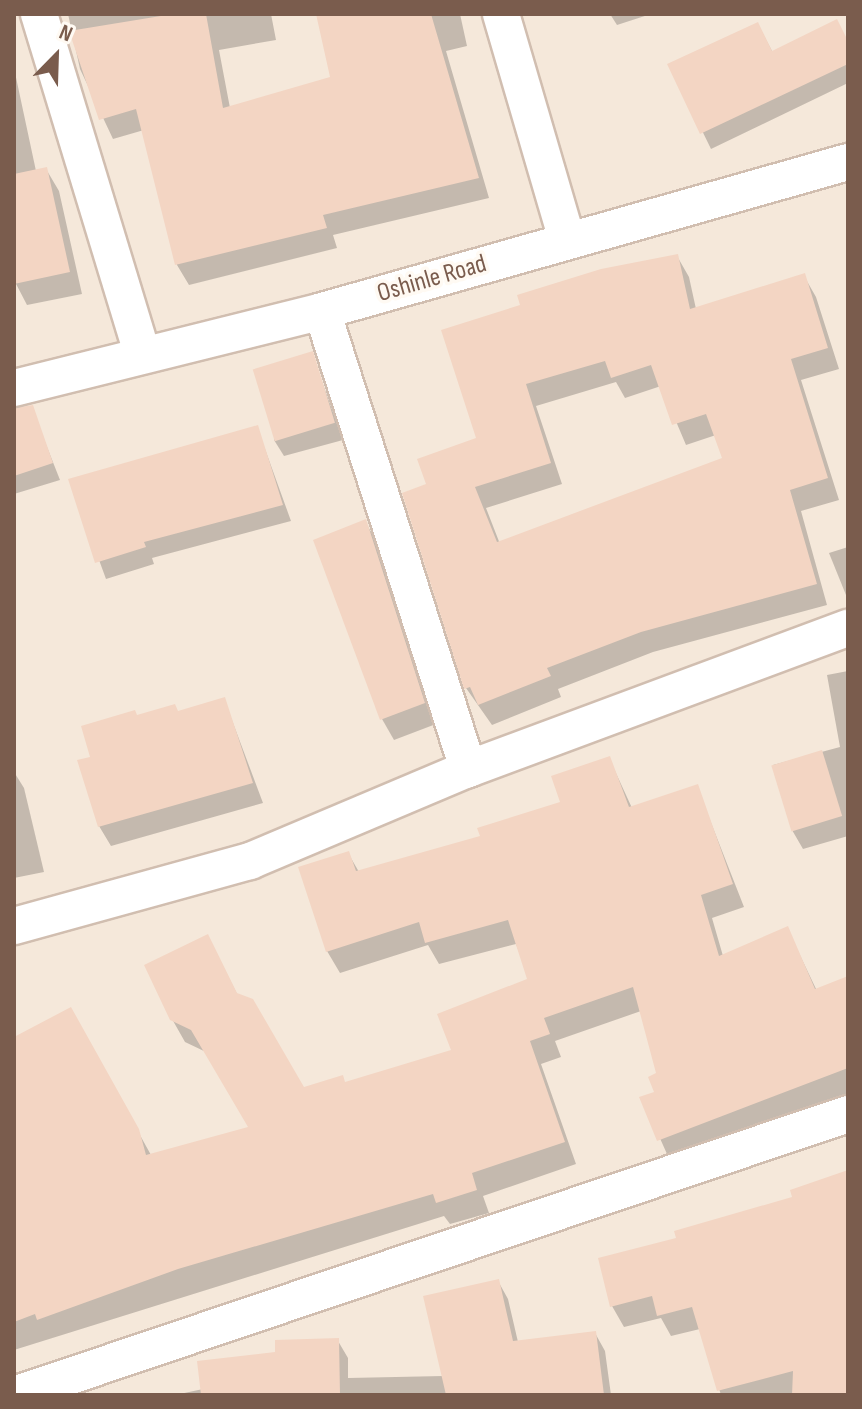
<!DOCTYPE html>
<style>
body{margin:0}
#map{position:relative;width:862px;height:1409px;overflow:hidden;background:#fdf6ec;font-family:"Sofia Sans Condensed",sans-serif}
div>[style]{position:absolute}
.residential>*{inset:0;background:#f5e8da;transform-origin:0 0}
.shadow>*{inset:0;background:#0003}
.building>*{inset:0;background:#f3d5c3;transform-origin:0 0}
.roads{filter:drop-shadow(2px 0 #d1beb0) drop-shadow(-2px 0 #d1beb0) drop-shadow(0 2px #d1beb0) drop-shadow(0 -2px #d1beb0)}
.minor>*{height:36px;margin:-18px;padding:0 18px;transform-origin:18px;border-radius:18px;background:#fff}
span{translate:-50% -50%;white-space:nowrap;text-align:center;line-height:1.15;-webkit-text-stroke:7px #fffaf3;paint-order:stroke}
.street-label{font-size:26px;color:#7a5c4d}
.frame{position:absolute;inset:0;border:16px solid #7a5c4d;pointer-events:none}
.north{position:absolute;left:16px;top:16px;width:80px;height:80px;-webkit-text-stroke:6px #fffaf3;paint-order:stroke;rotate:23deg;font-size:22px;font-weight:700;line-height:32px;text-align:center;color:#7a5c4d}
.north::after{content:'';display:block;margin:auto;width:28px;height:36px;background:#7a5c4d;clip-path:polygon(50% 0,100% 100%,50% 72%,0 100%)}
</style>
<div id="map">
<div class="residential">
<div style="left:14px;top:14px;width:834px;height:1381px"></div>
</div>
<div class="shadow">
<div style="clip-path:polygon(68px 14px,271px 14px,276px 40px,219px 50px,230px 108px,332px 79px,318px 14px,460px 14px,467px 46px,446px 51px,489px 198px,333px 235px,337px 248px,189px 285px,177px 265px,144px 130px,113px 139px,80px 69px)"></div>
<div style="clip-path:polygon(610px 14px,651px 14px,617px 25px)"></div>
<div style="clip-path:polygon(758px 24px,773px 53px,848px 43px,848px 83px,711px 149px,670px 65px)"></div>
<div style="clip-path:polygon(14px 68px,36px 171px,46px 169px,59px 191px,82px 294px,27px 305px,14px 280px)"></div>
<div style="clip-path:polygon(evenodd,677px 256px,689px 277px,696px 309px,804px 276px,816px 297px,839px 369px,801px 380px,839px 500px,801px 511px,827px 605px,653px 652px,558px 689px,561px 697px,492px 725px,466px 688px,429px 485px,479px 439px,444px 331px,677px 256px,616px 382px,625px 398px,661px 386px,686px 445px,716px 435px,724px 460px,500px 544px,486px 508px,562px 484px,536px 406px,616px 382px)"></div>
<div style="clip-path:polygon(312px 354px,343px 440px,284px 456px,274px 440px)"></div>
<div style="clip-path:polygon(34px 414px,60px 480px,14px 494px,14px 421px)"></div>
<div style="clip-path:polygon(257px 427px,291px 521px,152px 558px,154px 564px,106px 579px,70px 481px)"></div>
<div style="clip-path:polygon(365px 522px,378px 543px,436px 724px,394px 740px,382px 719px)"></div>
<div style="clip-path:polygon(848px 547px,848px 600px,829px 553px)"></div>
<div style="clip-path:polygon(848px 671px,848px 836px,803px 849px,792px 830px,773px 765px,840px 747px,827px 675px)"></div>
<div style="clip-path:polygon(224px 699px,263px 803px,111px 846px,99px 826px,93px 758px,138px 717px,178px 713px)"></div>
<div style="clip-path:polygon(609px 758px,632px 808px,697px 787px,744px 907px,712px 918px,723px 956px,787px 928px,817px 991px,848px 978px,848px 1096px,671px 1163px,642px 1098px,656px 1093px,658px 1075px,641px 1011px,555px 1041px,561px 1057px,541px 1064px,576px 1164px,483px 1196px,489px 1213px,450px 1224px,444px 1216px,14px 1350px,14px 1040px,70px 1009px,151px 1155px,251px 1128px,206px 1052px,185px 1042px,172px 1019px,208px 937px,238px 996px,303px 1089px,346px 1084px,454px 1051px,530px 980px,516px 944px,439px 964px,428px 945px,340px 973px,327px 951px,348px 853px,359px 872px,482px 837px,563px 803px)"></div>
<div style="clip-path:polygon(14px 772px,24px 788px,44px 872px,14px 878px)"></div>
<div style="clip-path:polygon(848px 1172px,848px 1395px,721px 1395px,700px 1329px,671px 1336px,661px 1318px,624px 1327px,612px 1306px,679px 1240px,795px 1198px)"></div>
<div style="clip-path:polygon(498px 1281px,508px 1299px,518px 1342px,595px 1333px,605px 1351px,611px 1395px,175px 1395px,203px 1389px,277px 1354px,338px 1341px,348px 1358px,348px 1378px,443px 1376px)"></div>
</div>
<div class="building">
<div style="clip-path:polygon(173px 14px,206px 14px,223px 108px,330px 77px,316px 14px,431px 14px,479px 178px,323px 215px,327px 228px,175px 265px,136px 109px,99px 120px,69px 31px)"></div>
<div style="clip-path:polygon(837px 19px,848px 41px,848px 64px,700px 134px,667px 64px,758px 22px,772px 51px)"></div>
<div style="clip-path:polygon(47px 167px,70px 272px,14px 284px,14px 174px)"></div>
<div style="clip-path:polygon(evenodd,678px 254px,690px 309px,805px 273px,828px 348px,791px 359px,828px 478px,790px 490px,817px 584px,641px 632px,547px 668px,551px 676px,478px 705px,470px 687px,464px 689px,402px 493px,426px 484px,417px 459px,476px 438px,441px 330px,520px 305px,517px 295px,601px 269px,678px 254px,605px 361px,611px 378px,651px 365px,672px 425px,706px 414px,722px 458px,497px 542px,475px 487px,551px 463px,526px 384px,605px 361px)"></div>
<div style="left:313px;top:351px;width:75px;height:63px;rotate:73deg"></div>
<div style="clip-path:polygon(33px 405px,53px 463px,14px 476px,14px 408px)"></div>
<div style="clip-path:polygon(258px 425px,283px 505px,144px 542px,146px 547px,95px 563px,68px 479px)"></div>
<div style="clip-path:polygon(366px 519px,425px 703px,380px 720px,313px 540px)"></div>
<div style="clip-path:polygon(225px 697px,253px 783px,98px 827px,77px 760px,90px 757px,81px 726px,135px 710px,137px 715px,175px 704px,178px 711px)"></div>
<div style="left:822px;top:750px;width:69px;height:53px;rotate:73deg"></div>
<div style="clip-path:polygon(610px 756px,629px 807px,698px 784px,733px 884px,701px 895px,719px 956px,788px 926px,815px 989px,848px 976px,848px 1068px,657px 1141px,639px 1097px,654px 1092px,648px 1077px,656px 1073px,633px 987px,544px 1018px,550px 1034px,530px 1041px,565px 1142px,472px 1173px,477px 1190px,436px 1203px,433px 1194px,178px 1269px,37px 1320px,35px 1314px,14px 1322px,14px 1037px,71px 1007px,139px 1129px,146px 1155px,248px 1127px,191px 1030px,170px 1020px,144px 965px,208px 934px,237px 993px,253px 999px,304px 1087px,343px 1075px,345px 1082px,451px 1050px,437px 1014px,527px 979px,508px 920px,425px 943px,419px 922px,326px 952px,298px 867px,349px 851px,356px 871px,480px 836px,477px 828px,560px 802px,551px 776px)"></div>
<div style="clip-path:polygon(848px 1170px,848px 1395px,792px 1395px,793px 1371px,717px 1391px,692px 1307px,657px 1316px,652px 1296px,610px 1307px,598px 1258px,676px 1238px,674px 1231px,792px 1197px,790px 1190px)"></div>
<div style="clip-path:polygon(499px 1279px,513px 1341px,596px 1331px,604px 1395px,446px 1395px,423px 1296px)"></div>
<div style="clip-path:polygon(339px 1338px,340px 1395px,201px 1395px,197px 1361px,275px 1352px,275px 1340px)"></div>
</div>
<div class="roads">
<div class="minor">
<div style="left:39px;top:14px;width:355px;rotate:73.1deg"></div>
<div style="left:501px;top:14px;width:235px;rotate:73.7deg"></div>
<div style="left:322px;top:311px;width:481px;rotate:72.3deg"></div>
<div style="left:14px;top:388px;width:317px;rotate:-14deg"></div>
<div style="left:322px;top:311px;width:547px;rotate:-15.82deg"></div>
<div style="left:14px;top:926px;width:245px;rotate:-15.4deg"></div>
<div style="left:250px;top:861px;width:237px;rotate:-22.9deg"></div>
<div style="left:468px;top:769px;width:405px;rotate:-20.4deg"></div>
<div style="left:14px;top:1395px;width:880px;rotate:-18.62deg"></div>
</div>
</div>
<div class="street-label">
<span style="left:432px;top:279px;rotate:-16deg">Oshinle Road</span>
</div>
<div class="frame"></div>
<div class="north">N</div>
</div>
